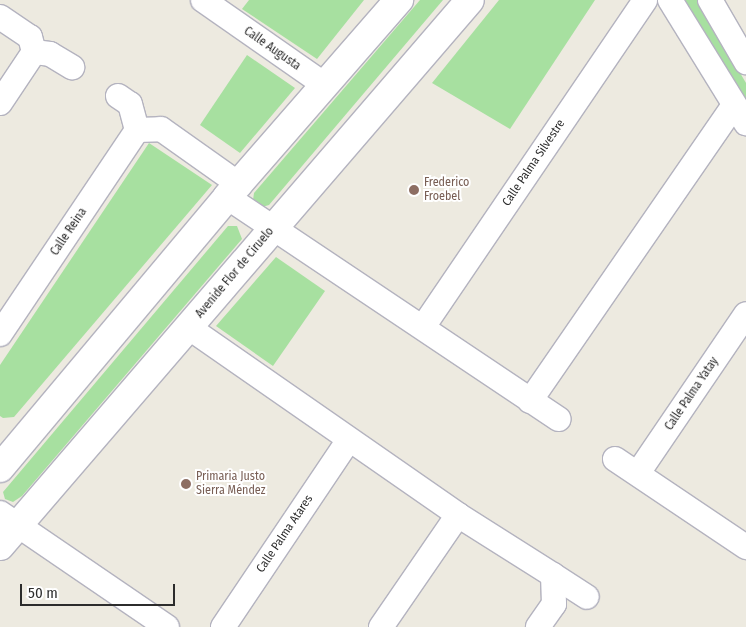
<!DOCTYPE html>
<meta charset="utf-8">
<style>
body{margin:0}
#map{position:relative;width:746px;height:627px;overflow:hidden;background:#edeae0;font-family:"Fira Sans Condensed",sans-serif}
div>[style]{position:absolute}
.green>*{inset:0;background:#a7e0a0}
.roads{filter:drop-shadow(1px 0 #b4b3bf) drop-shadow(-1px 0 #b4b3bf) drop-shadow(0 1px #b4b3bf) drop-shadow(0 -1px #b4b3bf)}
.minor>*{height:24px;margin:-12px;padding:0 12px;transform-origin:12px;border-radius:12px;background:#fff}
.secondary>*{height:28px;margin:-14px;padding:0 14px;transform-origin:14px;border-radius:14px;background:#fff}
.dots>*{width:14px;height:14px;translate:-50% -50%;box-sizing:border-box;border:2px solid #fff;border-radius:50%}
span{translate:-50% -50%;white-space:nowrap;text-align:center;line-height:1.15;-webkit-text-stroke:4px #fff;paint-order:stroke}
.street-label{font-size:12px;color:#2c2c2c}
.education-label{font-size:12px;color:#785e54}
.left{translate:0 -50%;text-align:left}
.scale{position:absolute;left:20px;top:584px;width:155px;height:22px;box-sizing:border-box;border:2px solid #2c2c2c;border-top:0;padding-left:6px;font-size:15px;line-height:18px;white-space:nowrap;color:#2c2c2c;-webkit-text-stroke:4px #fff;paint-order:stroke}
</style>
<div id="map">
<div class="green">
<div style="clip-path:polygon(249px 0,364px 0,317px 59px,242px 9px)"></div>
<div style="clip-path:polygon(420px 0,443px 0,269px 205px,262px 207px,253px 200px,254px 193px)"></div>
<div style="clip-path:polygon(499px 0,595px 0,510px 129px,432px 83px)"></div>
<div style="clip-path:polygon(684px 0,697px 0,746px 83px,746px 103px)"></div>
<div style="clip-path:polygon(247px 55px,295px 88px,240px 153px,200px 125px)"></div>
<div style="clip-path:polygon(149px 143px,212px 185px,14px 417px,3px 418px,0 416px,0 365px)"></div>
<div style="clip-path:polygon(228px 226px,237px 226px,242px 239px,22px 496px,13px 502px,5px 499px,3px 492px)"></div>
<div style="clip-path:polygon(276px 257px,325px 291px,273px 366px,216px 326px)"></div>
</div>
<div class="roads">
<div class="minor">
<div style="left:203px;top:0;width:149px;rotate:34.9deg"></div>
<div style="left:670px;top:0;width:145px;rotate:58.3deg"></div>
<div style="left:710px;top:0;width:72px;rotate:59.9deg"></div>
<div style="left:0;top:17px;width:36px;rotate:34deg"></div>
<div style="left:30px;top:37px;width:16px;rotate:75deg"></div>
<div style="left:34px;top:52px;width:16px;rotate:7deg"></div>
<div style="left:50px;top:54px;width:26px;rotate:31deg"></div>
<div style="left:118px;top:96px;width:14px;rotate:34deg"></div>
<div style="left:130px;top:104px;width:27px;rotate:75deg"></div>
<div style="left:137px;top:130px;width:24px;rotate:-2deg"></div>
<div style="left:161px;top:129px;width:97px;rotate:35.3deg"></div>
<div style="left:0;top:103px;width:61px;rotate:-56.3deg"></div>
<div style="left:227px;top:197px;width:399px;rotate:33.8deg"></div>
<div style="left:188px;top:327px;width:329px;rotate:34.8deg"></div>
<div style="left:458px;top:515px;width:112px;rotate:32.3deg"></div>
<div style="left:553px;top:575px;width:29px;rotate:88deg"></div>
<div style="left:554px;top:604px;width:28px;rotate:125deg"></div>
<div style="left:423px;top:327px;width:395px;rotate:-55.8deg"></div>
<div style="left:0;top:334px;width:246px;rotate:-56.1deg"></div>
<div style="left:530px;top:401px;width:357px;rotate:-55.4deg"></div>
<div style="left:615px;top:459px;width:158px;rotate:33.9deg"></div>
<div style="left:638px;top:473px;width:192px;rotate:-55.8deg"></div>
<div style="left:0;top:513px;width:202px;rotate:34.3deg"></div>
<div style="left:553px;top:575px;width:40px;rotate:32.9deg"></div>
<div style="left:223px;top:627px;width:224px;rotate:-56.1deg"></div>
<div style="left:381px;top:627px;width:136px;rotate:-55.5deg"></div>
</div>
<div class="secondary">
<div style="left:0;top:468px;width:354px;rotate:-50deg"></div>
<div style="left:227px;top:197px;width:262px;rotate:-48.9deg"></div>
<div style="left:0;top:546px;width:720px;rotate:-49.28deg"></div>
</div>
</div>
<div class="dots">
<div style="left:414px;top:190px;background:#8d6e63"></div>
<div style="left:186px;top:484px;background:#8d6e63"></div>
</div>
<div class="street-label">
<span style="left:272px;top:49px;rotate:35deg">Calle Augusta</span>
<span style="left:534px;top:163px;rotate:-56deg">Calle Palma Silvestre</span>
<span style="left:69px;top:232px;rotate:-56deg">Calle Reina</span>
<span style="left:235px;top:273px;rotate:-50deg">Avenide Flor de Ciruelo</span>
<span style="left:692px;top:394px;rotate:-56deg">Calle Palma Yatay</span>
<span style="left:285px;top:534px;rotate:-56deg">Calle Palma Atares</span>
</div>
<div class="education-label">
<span class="left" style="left:424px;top:190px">Frederico<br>Froebel</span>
<span class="left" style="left:196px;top:484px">Primaria Justo<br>Sierra Méndez</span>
</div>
<div class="scale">50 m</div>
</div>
